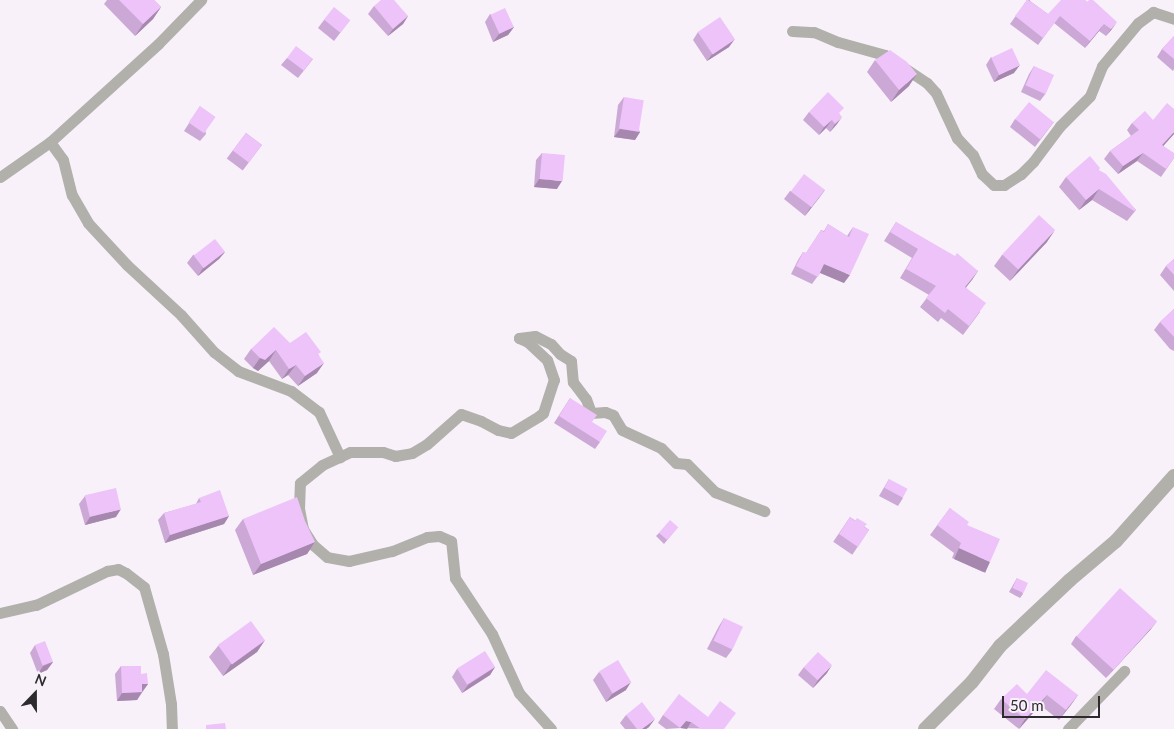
<!DOCTYPE html>
<style>
body{margin:0}
#map{position:relative;width:1174px;height:729px;overflow:hidden;background:#f8f1fa;font-family:Lato,sans-serif}
div>[style]{position:absolute}
.minor>*{height:11px;margin:-5.5px;padding:0 5.5px;transform-origin:5.5px;border-radius:5.5px;background:#b1b0ab}
.tertiary>*{height:14px;margin:-7px;padding:0 7px;transform-origin:7px;border-radius:7px;background:#b1b0ab}
.wall>*{inset:0;background:#cca8d6;transform-origin:0 0}
.shaded-wall>*{inset:0;background:#a688ae;transform-origin:0 0}
.building>*{inset:0;background:#edc3f9;transform-origin:0 0}
span{translate:-50% -50%;white-space:nowrap;text-align:center;line-height:1.15;-webkit-text-stroke:5px #f8f1fa;paint-order:stroke}
.north{position:absolute;left:10px;top:669px;width:50px;height:50px;-webkit-text-stroke:4px #f8f1fa;paint-order:stroke;rotate:22deg;font-size:14px;font-weight:700;line-height:20px;text-align:center;color:#2e2b2f}
.north::after{content:'';display:block;margin:auto;width:18px;height:22px;background:#2e2b2f;clip-path:polygon(50% 0,100% 100%,50% 72%,0 100%)}
.scale{position:absolute;left:1002px;top:696px;width:98px;height:22px;box-sizing:border-box;border:2px solid #2e2b2f;border-top:0;padding-left:6px;font-size:15px;line-height:18px;white-space:nowrap;color:#2e2b2f;-webkit-text-stroke:4px #f8f1fa;paint-order:stroke}
</style>
<div id="map">
<div class="minor">
<div style="left:792px;top:31px;width:22px;rotate:3deg"></div>
<div style="left:814px;top:32px;width:26px;rotate:23deg"></div>
<div style="left:838px;top:42px;width:49px;rotate:15.5deg"></div>
<div style="left:885px;top:55px;width:50px;rotate:33.7deg"></div>
<div style="left:927px;top:83px;width:13px;rotate:48deg"></div>
<div style="left:936px;top:93px;width:50px;rotate:65deg"></div>
<div style="left:957px;top:138px;width:23px;rotate:47deg"></div>
<div style="left:973px;top:155px;width:21px;rotate:65deg"></div>
<div style="left:982px;top:174px;width:16px;rotate:43deg"></div>
<div style="left:994px;top:185px;width:10px"></div>
<div style="left:1004px;top:185px;width:20px;rotate:-33deg"></div>
<div style="left:1021px;top:174px;width:17px;rotate:-45deg"></div>
<div style="left:1033px;top:162px;width:45px;rotate:-53.1deg"></div>
<div style="left:1060px;top:126px;width:42px;rotate:-45deg"></div>
<div style="left:1090px;top:96px;width:32px;rotate:-68deg"></div>
<div style="left:1102px;top:66px;width:56px;rotate:-50.1deg"></div>
<div style="left:1138px;top:23px;width:19px;rotate:-36deg"></div>
<div style="left:1153px;top:12px;width:22px;rotate:18deg"></div>
<div style="left:50px;top:142px;width:22px;rotate:54deg"></div>
<div style="left:63px;top:160px;width:36px;rotate:76deg"></div>
<div style="left:72px;top:195px;width:32px;rotate:60deg"></div>
<div style="left:88px;top:223px;width:57px;rotate:47.1deg"></div>
<div style="left:127px;top:265px;width:74px;rotate:42.8deg"></div>
<div style="left:181px;top:315px;width:50px;rotate:48.3deg"></div>
<div style="left:214px;top:352px;width:31px;rotate:38deg"></div>
<div style="left:238px;top:371px;width:57px;rotate:20.7deg"></div>
<div style="left:291px;top:391px;width:35px;rotate:37deg"></div>
<div style="left:319px;top:412px;width:50px;rotate:65deg"></div>
<div style="left:0;top:177px;width:61px;rotate:-35deg"></div>
<div style="left:50px;top:142px;width:146px;rotate:-42.2deg"></div>
<div style="left:158px;top:44px;width:62px;rotate:-45.7deg"></div>
<div style="left:0;top:613px;width:37px;rotate:-13deg"></div>
<div style="left:36px;top:605px;width:79px;rotate:-25.6deg"></div>
<div style="left:107px;top:571px;width:11px;rotate:-10deg"></div>
<div style="left:118px;top:569px;width:9px;rotate:27deg"></div>
<div style="left:126px;top:573px;width:23px;rotate:38deg"></div>
<div style="left:144px;top:587px;width:70px;rotate:74.2deg"></div>
<div style="left:163px;top:654px;width:51px;rotate:80.9deg"></div>
<div style="left:171px;top:704px;width:25px;rotate:88deg"></div>
<div style="left:0;top:711px;width:22px;rotate:56deg"></div>
<div style="left:551px;top:729px;width:48px;rotate:-131.6deg"></div>
<div style="left:519px;top:693px;width:65px;rotate:-114.6deg"></div>
<div style="left:492px;top:634px;width:67px;rotate:-123.5deg"></div>
<div style="left:455px;top:578px;width:37px;rotate:-96deg"></div>
<div style="left:451px;top:541px;width:13px;rotate:-157deg"></div>
<div style="left:439px;top:536px;width:12px;rotate:175deg"></div>
<div style="left:427px;top:537px;width:38px;rotate:158deg"></div>
<div style="left:392px;top:551px;width:44px;rotate:166.9deg"></div>
<div style="left:349px;top:561px;width:22px;rotate:-170deg"></div>
<div style="left:327px;top:557px;width:18px;rotate:-139deg"></div>
<div style="left:313px;top:545px;width:19px;rotate:-122deg"></div>
<div style="left:303px;top:529px;width:20px;rotate:-101deg"></div>
<div style="left:299px;top:509px;width:26px;rotate:-88deg"></div>
<div style="left:300px;top:483px;width:28px;rotate:-39deg"></div>
<div style="left:322px;top:465px;width:31px;rotate:-25deg"></div>
<div style="left:350px;top:452px;width:33px"></div>
<div style="left:383px;top:452px;width:13px;rotate:18deg"></div>
<div style="left:395px;top:456px;width:17px;rotate:-10deg"></div>
<div style="left:412px;top:453px;width:17px;rotate:-31deg"></div>
<div style="left:427px;top:444px;width:45px;rotate:-41.4deg"></div>
<div style="left:461px;top:414px;width:21px;rotate:19deg"></div>
<div style="left:481px;top:421px;width:19px;rotate:28deg"></div>
<div style="left:498px;top:430px;width:13px;rotate:13deg"></div>
<div style="left:511px;top:433px;width:33px;rotate:-31deg"></div>
<div style="left:539px;top:416px;width:5px;rotate:-37deg"></div>
<div style="left:543px;top:413px;width:35px;rotate:-72deg"></div>
<div style="left:554px;top:380px;width:21px;rotate:-109deg"></div>
<div style="left:547px;top:360px;width:26px;rotate:-137deg"></div>
<div style="left:528px;top:342px;width:10px;rotate:-156deg"></div>
<div style="left:519px;top:338px;width:16px;rotate:-7deg"></div>
<div style="left:535px;top:336px;width:18px;rotate:27deg"></div>
<div style="left:551px;top:344px;width:13px;rotate:48deg"></div>
<div style="left:560px;top:354px;width:13px;rotate:32deg"></div>
<div style="left:571px;top:361px;width:21px;rotate:85deg"></div>
<div style="left:573px;top:382px;width:21px;rotate:53deg"></div>
<div style="left:586px;top:399px;width:15px;rotate:70deg"></div>
<div style="left:591px;top:413px;width:14px;rotate:-4deg"></div>
<div style="left:605px;top:412px;width:9px;rotate:21deg"></div>
<div style="left:613px;top:415px;width:17px;rotate:59deg"></div>
<div style="left:622px;top:430px;width:43px;rotate:24.8deg"></div>
<div style="left:661px;top:448px;width:21px;rotate:45deg"></div>
<div style="left:676px;top:463px;width:11px;rotate:5deg"></div>
<div style="left:687px;top:464px;width:40px;rotate:45deg"></div>
<div style="left:715px;top:492px;width:53px;rotate:21.2deg"></div>
<div style="left:1068px;top:729px;width:81px;rotate:-46deg"></div>
</div>
<div class="tertiary">
<div style="left:925px;top:729px;width:66px;rotate:-45deg"></div>
<div style="left:972px;top:682px;width:46px;rotate:-52.1deg"></div>
<div style="left:1000px;top:646px;width:96px;rotate:-43.3deg"></div>
<div style="left:1070px;top:580px;width:60px;rotate:-40.3deg"></div>
<div style="left:1116px;top:541px;width:87px;rotate:-48.3deg"></div>
</div>
<div class="wall">
<div style="clip-path:polygon(107px 0,154px 0,161px 7px,153px 19px,135px 36px,104px 4px)"></div>
<div style="clip-path:polygon(1026px 0,1030px 0,1030px 1px,1048px 14px,1085px 0,1112px 29px,1106px 36px,1099px 31px,1085px 48px,1054px 23px,1038px 45px,1010px 24px,1027px 0)"></div>
<div style="clip-path:polygon(374px 6px,408px 16px,403px 24px,388px 36px,368px 14px)"></div>
<div style="clip-path:polygon(490px 14px,514px 27px,508px 35px,493px 42px,485px 22px)"></div>
<div style="clip-path:polygon(324px 20px,350px 20px,334px 41px,318px 28px)"></div>
<div style="clip-path:polygon(698px 32px,729px 47px,707px 61px,693px 40px)"></div>
<div style="clip-path:polygon(1174px 36px,1174px 69px,1173px 71px,1157px 57px,1162px 49px)"></div>
<div style="clip-path:polygon(991px 57px,1014px 73px,994px 82px,986px 65px)"></div>
<div style="clip-path:polygon(287px 58px,313px 59px,298px 78px,281px 65px)"></div>
<div style="clip-path:polygon(875px 60px,909px 86px,891px 102px,867px 72px)"></div>
<div style="clip-path:polygon(1034px 66px,1046px 93px,1040px 101px,1021px 92px,1029px 74px)"></div>
<div style="clip-path:polygon(624px 97px,640px 132px,635px 140px,614px 137px,618px 105px)"></div>
<div style="clip-path:polygon(200px 106px,206px 134px,200px 141px,184px 131px)"></div>
<div style="clip-path:polygon(809px 112px,840px 114px,837px 124px,830px 132px,826px 128px,819px 135px,803px 120px)"></div>
<div style="clip-path:polygon(1015px 119px,1054px 122px,1035px 147px,1010px 127px)"></div>
<div style="clip-path:polygon(1153px 120px,1174px 134px,1163px 146px,1174px 158px,1161px 177px,1137px 161px,1118px 174px,1104px 159px,1110px 151px,1131px 136px,1127px 130px,1132px 123px)"></div>
<div style="left:246px;top:133px;width:20px;height:32px;rotate:37deg"></div>
<div style="clip-path:polygon(542px 153px,557px 189px,534px 187px,536px 160px)"></div>
<div style="clip-path:polygon(1100px 168px,1098px 170px,1136px 210px,1127px 221px,1092px 200px,1079px 210px,1059px 187px,1066px 177px)"></div>
<div style="clip-path:polygon(825px 190px,805px 216px,784px 199px,790px 191px)"></div>
<div style="clip-path:polygon(896px 222px,978px 271px,966px 287px,980px 312px,963px 335px,941px 318px,938px 322px,920px 307px,929px 295px,900px 278px,912px 258px,884px 241px)"></div>
<div style="clip-path:polygon(828px 224px,847px 236px,853px 227px,844px 283px,820px 273px,812px 284px,791px 274px,798px 260px,803px 252px,806px 253px,821px 230px,824px 231px)"></div>
<div style="clip-path:polygon(1047px 242px,1010px 281px,994px 266px,1002px 255px)"></div>
<div style="clip-path:polygon(225px 252px,219px 259px,198px 276px,187px 263px,193px 255px)"></div>
<div style="clip-path:polygon(1174px 259px,1174px 291px,1160px 275px,1166px 266px)"></div>
<div style="clip-path:polygon(1174px 309px,1174px 351px,1170px 349px,1154px 330px,1160px 322px)"></div>
<div style="clip-path:polygon(290px 343px,319px 355px,317px 373px,298px 386px,288px 375px,282px 379px,269px 361px,258px 371px,253px 368px,244px 359px,251px 349px)"></div>
<div style="clip-path:polygon(570px 398px,592px 422px,600px 442px,595px 449px,554px 423px)"></div>
<div style="clip-path:polygon(889px 479px,903px 498px,898px 506px,879px 496px)"></div>
<div style="clip-path:polygon(85px 496px,116px 517px,85px 525px,79px 504px)"></div>
<div style="clip-path:polygon(199px 498px,229px 516px,224px 524px,165px 543px,158px 520px,164px 513px,196px 504px)"></div>
<div style="clip-path:polygon(950px 508px,967px 525px,983px 572px,952px 558px,954px 553px,930px 535px)"></div>
<div style="left:850px;top:517px;width:23px;height:30px;rotate:34deg"></div>
<div style="clip-path:polygon(243px 519px,305px 521px,315px 542px,307px 554px,253px 575px,235px 530px)"></div>
<div style="clip-path:polygon(678px 527px,664px 544px,656px 536px,659px 533px)"></div>
<div style="clip-path:polygon(1017px 578px,1023px 594px,1020px 598px,1009px 592px)"></div>
<div style="clip-path:polygon(724px 618px,732px 650px,726px 658px,707px 649px,719px 626px)"></div>
<div style="clip-path:polygon(1151px 629px,1106px 678px,1071px 644px,1076px 636px)"></div>
<div style="clip-path:polygon(265px 640px,257px 652px,223px 676px,209px 657px,218px 646px)"></div>
<div style="clip-path:polygon(35px 645px,53px 662px,47px 670px,38px 674px,30px 653px)"></div>
<div style="clip-path:polygon(121px 666px,141px 674px,148px 684px,137px 700px,117px 701px,115px 674px)"></div>
<div style="clip-path:polygon(495px 667px,490px 675px,462px 693px,452px 677px,457px 669px)"></div>
<div style="clip-path:polygon(804px 667px,827px 673px,813px 688px,798px 675px)"></div>
<div style="clip-path:polygon(599px 672px,626px 690px,606px 702px,593px 680px)"></div>
<div style="clip-path:polygon(1027px 694px,1078px 695px,1059px 720px,1040px 705px,1019px 729px,994px 709px,1001px 699px)"></div>
<div style="clip-path:polygon(626px 715px,649px 727px,646px 729px,625px 729px,620px 723px)"></div>
<div style="clip-path:polygon(663px 715px,724px 729px,680px 728px,666px 729px,658px 723px)"></div>
</div>
<div class="shaded-wall">
<div style="clip-path:polygon(161px 7px,153px 19px,135px 36px,143px 24px)"></div>
<div style="clip-path:polygon(408px 16px,403px 24px,388px 36px,393px 29px)"></div>
<div style="clip-path:polygon(1117px 22px,1112px 29px,1106px 36px,1111px 29px)"></div>
<div style="clip-path:polygon(1104px 24px,1099px 31px,1085px 48px,1090px 41px)"></div>
<div style="clip-path:polygon(514px 27px,508px 35px,493px 42px,499px 34px)"></div>
<div style="clip-path:polygon(735px 39px,729px 47px,707px 61px,713px 53px)"></div>
<div style="clip-path:polygon(1020px 65px,1014px 73px,994px 82px,999px 75px)"></div>
<div style="clip-path:polygon(917px 74px,909px 86px,891px 102px,899px 90px)"></div>
<div style="clip-path:polygon(842px 117px,837px 124px,830px 132px,835px 124px)"></div>
<div style="clip-path:polygon(832px 120px,826px 128px,819px 135px,824px 127px)"></div>
<div style="clip-path:polygon(620px 129px,640px 132px,635px 140px,614px 137px)"></div>
<div style="clip-path:polygon(1174px 132px,1174px 134px,1157px 153px,1162px 145px)"></div>
<div style="clip-path:polygon(1143px 153px,1137px 161px,1118px 174px,1123px 166px)"></div>
<div style="clip-path:polygon(539px 179px,562px 181px,557px 189px,534px 187px)"></div>
<div style="clip-path:polygon(1099px 189px,1092px 200px,1079px 210px,1086px 200px)"></div>
<div style="clip-path:polygon(825px 190px,819px 198px,805px 216px,810px 208px)"></div>
<div style="clip-path:polygon(1055px 230px,1047px 242px,1010px 281px,1018px 270px)"></div>
<div style="clip-path:polygon(225px 252px,219px 259px,198px 276px,203px 268px)"></div>
<div style="clip-path:polygon(824px 264px,850px 275px,844px 283px,818px 272px)"></div>
<div style="clip-path:polygon(978px 271px,972px 280px,959px 296px,965px 287px)"></div>
<div style="clip-path:polygon(276px 350px,269px 361px,258px 371px,253px 368px,260px 358px)"></div>
<div style="clip-path:polygon(324px 363px,317px 373px,298px 386px,305px 376px)"></div>
<div style="clip-path:polygon(296px 365px,288px 375px,282px 379px,289px 369px)"></div>
<div style="clip-path:polygon(121px 509px,116px 517px,85px 525px,90px 517px)"></div>
<div style="clip-path:polygon(229px 516px,224px 524px,165px 543px,170px 535px)"></div>
<div style="clip-path:polygon(315px 542px,307px 554px,253px 575px,261px 564px)"></div>
<div style="left:959px;top:548px;width:34px;height:12px;rotate:24deg"></div>
<div style="clip-path:polygon(1157px 621px,1151px 629px,1106px 678px,1112px 671px)"></div>
<div style="clip-path:polygon(265px 640px,257px 652px,223px 676px,231px 664px)"></div>
<div style="clip-path:polygon(53px 662px,47px 670px,38px 674px,43px 666px)"></div>
<div style="clip-path:polygon(832px 665px,827px 673px,813px 688px,818px 680px)"></div>
<div style="clip-path:polygon(495px 667px,490px 675px,462px 693px,468px 685px)"></div>
<div style="clip-path:polygon(631px 682px,626px 690px,606px 702px,612px 694px)"></div>
<div style="clip-path:polygon(142px 684px,148px 684px,142px 692px)"></div>
<div style="clip-path:polygon(142px 692px,137px 700px,117px 701px,122px 693px)"></div>
<div style="clip-path:polygon(1047px 695px,1040px 705px,1019px 729px,1025px 719px)"></div>
<div style="clip-path:polygon(1078px 695px,1071px 705px,1059px 720px,1066px 710px)"></div>
<div style="clip-path:polygon(655px 719px,649px 727px,646px 729px,642px 729px)"></div>
<div style="clip-path:polygon(686px 721px,691px 722px,687px 729px,680px 728px,679px 729px)"></div>
</div>
<div class="building">
<div style="clip-path:polygon(119px 0,154px 0,161px 7px,143px 24px)"></div>
<div style="clip-path:polygon(381px 0,394px 0,408px 16px,393px 29px,374px 6px)"></div>
<div style="clip-path:polygon(1027px 0,1028px 0,1048px 14px,1061px 0,1085px 0,1087px 2px,1089px 0,1093px 0,1117px 22px,1111px 29px,1104px 24px,1090px 41px,1060px 16px,1043px 38px,1015px 16px)"></div>
<div style="left:334px;top:7px;width:21px;height:16px;rotate:39deg"></div>
<div style="left:505px;top:8px;width:21px;height:16px;rotate:65deg"></div>
<div style="left:720px;top:17px;width:27px;height:27px;rotate:56deg"></div>
<div style="clip-path:polygon(1174px 36px,1174px 59px,1162px 49px)"></div>
<div style="left:296px;top:46px;width:21px;height:15px;rotate:37deg"></div>
<div style="left:1012px;top:48px;width:19px;height:23px;rotate:65deg"></div>
<div style="clip-path:polygon(890px 50px,907px 62px,917px 74px,899px 90px,875px 60px)"></div>
<div style="left:1034px;top:66px;width:22px;height:21px;rotate:24deg"></div>
<div style="clip-path:polygon(828px 92px,844px 108px,839px 113px,842px 117px,835px 124px,832px 120px,824px 127px,809px 112px)"></div>
<div style="left:624px;top:97px;width:20px;height:32px;rotate:9deg"></div>
<div style="left:1029px;top:102px;width:32px;height:22px;rotate:39deg"></div>
<div style="clip-path:polygon(1167px 103px,1174px 109px,1174px 132px,1162px 145px,1174px 153px,1174px 158px,1166px 169px,1143px 153px,1123px 166px,1110px 151px,1139px 130px,1132px 123px,1145px 111px,1153px 120px)"></div>
<div style="left:200px;top:106px;width:19px;height:20px;rotate:35deg"></div>
<div style="left:246px;top:133px;width:20px;height:22px;rotate:37deg"></div>
<div style="left:542px;top:153px;width:23px;height:26px;rotate:5deg"></div>
<div style="clip-path:polygon(1090px 156px,1100px 168px,1097px 169px,1106px 174px,1136px 210px,1134px 211px,1099px 189px,1086px 200px,1066px 177px)"></div>
<div style="left:804px;top:174px;width:26px;height:22px;rotate:37deg"></div>
<div style="left:1039px;top:215px;width:22px;height:54px;rotate:43deg"></div>
<div style="clip-path:polygon(896px 222px,955px 256px,957px 253px,978px 271px,965px 287px,986px 303px,969px 326px,948px 309px,945px 313px,926px 298px,936px 286px,906px 269px,918px 249px,890px 232px)"></div>
<div style="clip-path:polygon(828px 224px,849px 237px,853px 227px,869px 234px,850px 275px,824px 264px,818px 277px,796px 266px,803px 252px,806px 253px,821px 230px,824px 232px)"></div>
<div style="left:215px;top:239px;width:16px;height:27px;rotate:52deg"></div>
<div style="clip-path:polygon(1174px 259px,1174px 275px,1166px 266px)"></div>
<div style="clip-path:polygon(1174px 309px,1174px 337px,1160px 322px)"></div>
<div style="clip-path:polygon(274px 327px,290px 343px,306px 332px,321px 352px,318px 354px,324px 363px,305px 376px,296px 365px,289px 369px,276px 350px,265px 360px,260px 358px,251px 349px)"></div>
<div style="clip-path:polygon(570px 398px,597px 415px,592px 422px,607px 431px,600px 442px,559px 416px)"></div>
<div style="left:889px;top:479px;width:21px;height:10px;rotate:28deg"></div>
<div style="left:116px;top:488px;width:22px;height:32px;rotate:77deg"></div>
<div style="clip-path:polygon(220px 490px,229px 516px,170px 535px,164px 513px,201px 502px,199px 498px)"></div>
<div style="clip-path:polygon(297px 497px,305px 521px,315px 542px,261px 564px,243px 519px)"></div>
<div style="clip-path:polygon(950px 508px,969px 522px,967px 525px,1000px 539px,990px 562px,959px 548px,961px 543px,937px 525px)"></div>
<div style="clip-path:polygon(850px 517px,855px 521px,857px 518px,867px 524px,864px 527px,869px 530px,858px 547px,839px 534px)"></div>
<div style="left:670px;top:520px;width:11px;height:17px;rotate:41deg"></div>
<div style="left:1017px;top:578px;width:12px;height:11px;rotate:24deg"></div>
<div style="left:1120px;top:588px;width:50px;height:65px;rotate:42deg"></div>
<div style="left:724px;top:618px;width:21px;height:25px;rotate:25deg"></div>
<div style="left:251px;top:621px;width:24px;height:41px;rotate:54deg"></div>
<div style="left:45px;top:641px;width:22px;height:11px;rotate:69deg"></div>
<div style="left:485px;top:651px;width:19px;height:33px;rotate:58deg"></div>
<div style="left:818px;top:652px;width:19px;height:21px;rotate:43deg"></div>
<div style="left:618px;top:660px;width:26px;height:22px;rotate:59deg"></div>
<div style="clip-path:polygon(121px 666px,141px 666px,141px 674px,147px 673px,148px 684px,142px 684px,142px 692px,122px 693px)"></div>
<div style="clip-path:polygon(1046px 670px,1078px 695px,1066px 710px,1047px 695px,1025px 719px,1001px 699px,1017px 684px,1027px 694px)"></div>
<div style="clip-path:polygon(679px 694px,708px 717px,720px 701px,736px 713px,724px 729px,701px 729px,691px 722px,686px 721px,680px 728px,663px 715px)"></div>
<div style="clip-path:polygon(642px 702px,655px 719px,642px 729px,637px 729px,626px 715px)"></div>
<div style="clip-path:polygon(225px 723px,226px 729px,206px 729px,206px 725px)"></div>
</div>
<div class="north">N</div>
<div class="scale">50 m</div>
</div>
